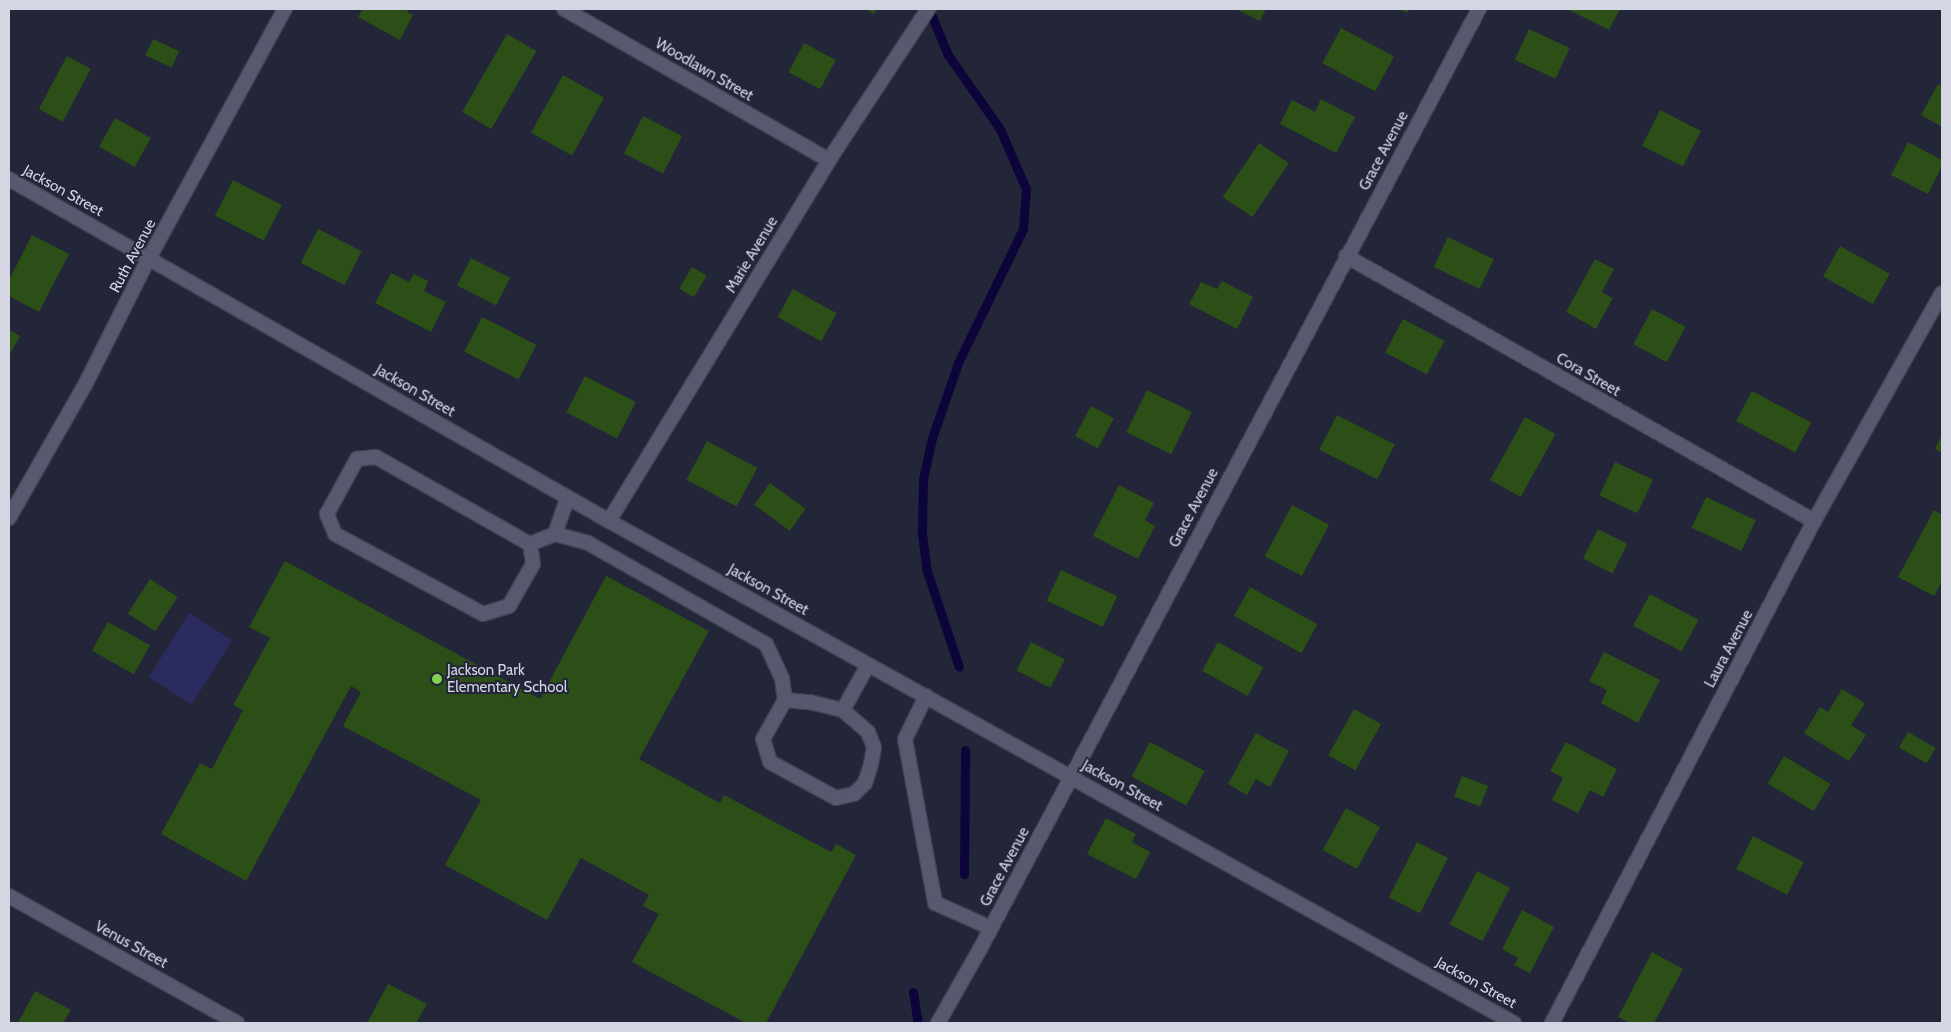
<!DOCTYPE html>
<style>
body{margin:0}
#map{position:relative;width:1951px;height:1032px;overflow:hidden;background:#232538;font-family:Cabin,sans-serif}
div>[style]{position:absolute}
.green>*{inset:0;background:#2b2b5f;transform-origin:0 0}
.stream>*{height:9px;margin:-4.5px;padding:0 4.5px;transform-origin:4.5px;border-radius:4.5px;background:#0d0539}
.building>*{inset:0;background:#2b4f16;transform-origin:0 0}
.roads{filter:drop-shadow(1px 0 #414252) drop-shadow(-1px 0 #414252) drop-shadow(0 1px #414252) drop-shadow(0 -1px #414252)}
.service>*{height:14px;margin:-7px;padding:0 7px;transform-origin:7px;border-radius:7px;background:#57596f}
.minor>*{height:14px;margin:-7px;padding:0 7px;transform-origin:7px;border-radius:7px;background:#57596f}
.dots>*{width:14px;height:14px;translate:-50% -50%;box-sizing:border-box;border:2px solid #232538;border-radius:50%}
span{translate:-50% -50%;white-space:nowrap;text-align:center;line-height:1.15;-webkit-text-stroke:4px #232538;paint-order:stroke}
.street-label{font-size:15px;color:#d4d6e3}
.poi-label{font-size:15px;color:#d4d6e3}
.left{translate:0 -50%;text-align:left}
.frame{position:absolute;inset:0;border:10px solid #d4d6e3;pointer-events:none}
</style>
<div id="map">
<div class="green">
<div style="left:189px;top:613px;width:51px;height:76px;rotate:32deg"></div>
</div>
<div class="stream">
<div style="left:929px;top:9px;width:50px;rotate:67.6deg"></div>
<div style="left:948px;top:55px;width:90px;rotate:54.9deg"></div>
<div style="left:1000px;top:129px;width:65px;rotate:66.6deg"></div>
<div style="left:1026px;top:189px;width:40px;rotate:94.3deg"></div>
<div style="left:1023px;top:229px;width:149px;rotate:115.9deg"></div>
<div style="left:958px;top:363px;width:79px;rotate:109.1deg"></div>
<div style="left:932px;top:438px;width:42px;rotate:102.4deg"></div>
<div style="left:923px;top:479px;width:54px;rotate:91.1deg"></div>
<div style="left:922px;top:533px;width:35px;rotate:83deg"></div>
<div style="left:926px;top:568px;width:104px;rotate:71.6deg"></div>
<div style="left:964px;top:874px;width:124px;rotate:-89.5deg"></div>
<div style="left:913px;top:992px;width:31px;rotate:81deg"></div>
</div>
<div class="building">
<div style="clip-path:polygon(363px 9px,409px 9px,407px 12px,413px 15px,400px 40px,358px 17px)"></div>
<div style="clip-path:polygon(866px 9px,877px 9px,874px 14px)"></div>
<div style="clip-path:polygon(1236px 9px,1266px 9px,1260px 21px)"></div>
<div style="clip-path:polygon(1398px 9px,1409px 9px,1407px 13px)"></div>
<div style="clip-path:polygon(1567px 9px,1620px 9px,1609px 30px)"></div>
<div style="left:1341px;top:28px;width:60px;height:40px;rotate:28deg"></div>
<div style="left:1529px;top:29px;width:45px;height:34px;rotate:25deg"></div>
<div style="left:507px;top:34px;width:34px;height:90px;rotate:30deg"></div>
<div style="left:153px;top:39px;width:29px;height:18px;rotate:25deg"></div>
<div style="left:804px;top:43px;width:36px;height:33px;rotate:28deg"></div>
<div style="left:67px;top:56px;width:27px;height:60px;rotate:28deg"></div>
<div style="left:563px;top:75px;width:47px;height:66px;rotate:29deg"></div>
<div style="clip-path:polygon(1938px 84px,1942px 86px,1942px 127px,1921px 115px)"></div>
<div style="clip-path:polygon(1321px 99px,1355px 117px,1336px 153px,1280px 124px,1292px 100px,1315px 112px)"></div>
<div style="left:1660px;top:110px;width:46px;height:40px;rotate:27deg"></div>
<div style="left:643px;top:116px;width:44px;height:42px;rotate:27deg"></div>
<div style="left:115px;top:118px;width:41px;height:33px;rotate:29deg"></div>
<div style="clip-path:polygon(1908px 142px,1942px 160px,1942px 166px,1928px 194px,1891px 175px)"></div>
<div style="left:1259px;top:143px;width:36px;height:65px;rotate:34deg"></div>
<div style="left:233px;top:180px;width:55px;height:40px;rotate:27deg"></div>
<div style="left:318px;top:229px;width:49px;height:38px;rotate:27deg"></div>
<div style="clip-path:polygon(32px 235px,69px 254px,39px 312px,9px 296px,9px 280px)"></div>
<div style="left:1448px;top:237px;width:51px;height:33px;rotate:26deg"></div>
<div style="left:1840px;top:246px;width:57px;height:35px;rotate:29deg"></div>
<div style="left:471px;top:258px;width:44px;height:31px;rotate:27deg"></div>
<div style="clip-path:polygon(1595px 259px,1614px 269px,1602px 292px,1613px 298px,1596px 329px,1566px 312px)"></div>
<div style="left:692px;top:267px;width:17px;height:25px;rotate:31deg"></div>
<div style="clip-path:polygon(391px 273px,409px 282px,414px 274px,428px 281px,424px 291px,446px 302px,431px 332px,375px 303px)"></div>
<div style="clip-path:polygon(1222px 281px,1253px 297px,1237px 329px,1189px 304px,1201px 282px,1217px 289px)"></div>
<div style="left:793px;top:289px;width:50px;height:32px;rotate:29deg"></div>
<div style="left:1652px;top:309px;width:38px;height:40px;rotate:28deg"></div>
<div style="left:482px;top:317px;width:61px;height:39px;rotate:27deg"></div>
<div style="left:1403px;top:319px;width:47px;height:38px;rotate:28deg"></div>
<div style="clip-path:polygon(9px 330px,20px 336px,9px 356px)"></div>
<div style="left:585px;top:376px;width:57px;height:41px;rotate:27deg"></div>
<div style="left:1147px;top:390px;width:50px;height:47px;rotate:26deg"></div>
<div style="left:1752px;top:391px;width:67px;height:34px;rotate:28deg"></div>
<div style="left:1091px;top:406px;width:26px;height:34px;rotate:28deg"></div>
<div style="left:1337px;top:415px;width:65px;height:39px;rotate:27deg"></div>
<div style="left:1525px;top:417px;width:35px;height:72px;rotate:29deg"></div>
<div style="clip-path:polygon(1942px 435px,1942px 453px,1935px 449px)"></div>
<div style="left:707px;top:441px;width:57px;height:44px;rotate:28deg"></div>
<div style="left:1615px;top:462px;width:42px;height:37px;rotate:25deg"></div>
<div style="left:770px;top:483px;width:44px;height:27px;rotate:36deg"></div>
<div style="clip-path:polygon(1119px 485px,1154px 503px,1145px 520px,1155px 526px,1138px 559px,1093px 536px)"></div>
<div style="left:1706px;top:497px;width:55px;height:34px;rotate:25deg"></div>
<div style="left:1292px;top:505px;width:42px;height:58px;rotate:28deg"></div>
<div style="clip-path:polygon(1934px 510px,1942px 515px,1942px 581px,1934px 596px,1898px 577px)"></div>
<div style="left:1598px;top:529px;width:33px;height:33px;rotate:27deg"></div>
<div style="clip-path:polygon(285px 561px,540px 699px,606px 576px,709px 631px,639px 759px,720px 803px,724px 795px,831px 852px,836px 844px,856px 855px,766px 1023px,746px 1023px,632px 962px,659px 914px,643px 906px,649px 895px,581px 858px,547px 920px,445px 865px,481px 800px,343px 726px,361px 692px,351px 686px,246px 881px,161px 834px,200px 763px,212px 769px,243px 710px,233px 705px,270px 638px,249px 627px)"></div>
<div style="left:1061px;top:570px;width:62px;height:34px;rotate:25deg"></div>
<div style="left:150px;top:579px;width:33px;height:41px;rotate:33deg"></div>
<div style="left:1250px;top:587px;width:77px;height:33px;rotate:29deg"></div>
<div style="left:1650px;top:594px;width:55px;height:36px;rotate:28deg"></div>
<div style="left:108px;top:622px;width:48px;height:33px;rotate:29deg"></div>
<div style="left:1031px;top:642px;width:38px;height:32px;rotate:27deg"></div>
<div style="left:1218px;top:642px;width:52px;height:33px;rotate:29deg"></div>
<div style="clip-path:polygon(1604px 652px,1660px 680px,1638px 723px,1601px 703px,1607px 690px,1589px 681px)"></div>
<div style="clip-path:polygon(1842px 689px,1865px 703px,1851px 725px,1866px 735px,1849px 761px,1804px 733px,1820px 707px,1828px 712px)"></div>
<div style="left:1354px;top:709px;width:31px;height:53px;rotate:29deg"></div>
<div style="left:1908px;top:732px;width:32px;height:18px;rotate:30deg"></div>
<div style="clip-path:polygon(1256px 733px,1289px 751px,1270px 787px,1256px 779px,1247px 795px,1228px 784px)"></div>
<div style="left:1150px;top:742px;width:62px;height:39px;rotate:28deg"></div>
<div style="clip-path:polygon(1566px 742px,1617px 769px,1603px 797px,1590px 790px,1578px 813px,1552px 800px,1563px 778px,1550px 771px)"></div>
<div style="left:1784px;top:756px;width:54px;height:32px;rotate:31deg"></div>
<div style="left:1462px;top:776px;width:28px;height:22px;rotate:21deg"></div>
<div style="left:1346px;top:808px;width:39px;height:48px;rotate:29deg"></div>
<div style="clip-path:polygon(1106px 818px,1136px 834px,1132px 842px,1150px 852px,1136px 879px,1087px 854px)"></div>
<div style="left:1753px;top:836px;width:57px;height:37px;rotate:27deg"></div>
<div style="left:1417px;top:842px;width:35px;height:62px;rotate:27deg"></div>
<div style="left:1477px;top:871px;width:37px;height:60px;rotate:27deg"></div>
<div style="clip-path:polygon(1522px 910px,1554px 927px,1530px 973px,1514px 965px,1518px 958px,1502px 949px)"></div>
<div style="clip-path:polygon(1652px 952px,1683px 969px,1654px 1023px,1630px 1023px,1618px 1017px)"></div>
<div style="clip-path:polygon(388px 984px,427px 1004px,416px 1023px,367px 1023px)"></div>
<div style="clip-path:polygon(35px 991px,71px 1010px,63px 1023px,18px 1023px)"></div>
</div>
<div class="roads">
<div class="service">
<div style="left:376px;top:457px;width:177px;rotate:29.5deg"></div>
<div style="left:530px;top:544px;width:20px;rotate:81deg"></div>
<div style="left:533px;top:564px;width:48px;rotate:119.7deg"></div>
<div style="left:509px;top:606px;width:27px;rotate:163deg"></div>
<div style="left:483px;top:614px;width:168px;rotate:-151.6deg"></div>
<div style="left:335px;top:534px;width:22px;rotate:-112deg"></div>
<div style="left:327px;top:514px;width:63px;rotate:-61.4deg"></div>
<div style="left:357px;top:459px;width:19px;rotate:-6deg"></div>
<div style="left:555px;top:534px;width:39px;rotate:-71deg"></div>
<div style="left:530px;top:544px;width:27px;rotate:-22deg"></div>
<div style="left:555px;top:534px;width:34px;rotate:15deg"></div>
<div style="left:588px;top:543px;width:205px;rotate:29.6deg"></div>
<div style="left:766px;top:644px;width:38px;rotate:65deg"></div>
<div style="left:782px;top:679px;width:21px;rotate:82deg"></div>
<div style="left:785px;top:700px;width:45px;rotate:119.4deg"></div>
<div style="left:763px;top:739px;width:24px;rotate:73deg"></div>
<div style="left:770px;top:762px;width:75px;rotate:28.6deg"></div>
<div style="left:836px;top:798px;width:18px;rotate:-13deg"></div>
<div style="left:854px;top:794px;width:16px;rotate:-45deg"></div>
<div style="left:865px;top:783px;width:20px;rotate:-72deg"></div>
<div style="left:871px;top:764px;width:17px;rotate:-80deg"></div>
<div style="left:874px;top:747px;width:16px;rotate:-112deg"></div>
<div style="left:868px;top:732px;width:33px;rotate:-139deg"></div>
<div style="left:843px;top:710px;width:51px;rotate:-60.9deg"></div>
<div style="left:926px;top:696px;width:48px;rotate:116deg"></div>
<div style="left:905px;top:739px;width:167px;rotate:79.6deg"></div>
<div style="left:935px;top:903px;width:61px;rotate:24.1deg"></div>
<div style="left:785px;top:700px;width:25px;rotate:5deg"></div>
<div style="left:810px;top:702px;width:34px;rotate:14deg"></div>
</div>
<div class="minor">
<div style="left:564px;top:9px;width:305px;rotate:29.7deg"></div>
<div style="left:9px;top:179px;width:691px;rotate:29.68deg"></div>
<div style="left:609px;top:521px;width:1035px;rotate:29.02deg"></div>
<div style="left:1346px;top:256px;width:538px;rotate:29.52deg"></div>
<div style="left:9px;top:518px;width:153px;rotate:-60.3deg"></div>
<div style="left:85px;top:385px;width:142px;rotate:-63.3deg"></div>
<div style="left:149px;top:258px;width:284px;rotate:-61.4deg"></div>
<div style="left:609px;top:521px;width:423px;rotate:-58.6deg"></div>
<div style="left:829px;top:160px;width:181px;rotate:-56.7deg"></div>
<div style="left:9px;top:896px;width:261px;rotate:29.1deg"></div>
<div style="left:938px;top:1023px;width:85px;rotate:-60.4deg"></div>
<div style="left:980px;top:949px;width:1064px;rotate:-62.04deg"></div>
<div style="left:1552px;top:1023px;width:566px;rotate:-62.44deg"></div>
<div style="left:1814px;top:521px;width:261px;rotate:-60.7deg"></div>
</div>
</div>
<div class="dots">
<div style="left:437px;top:679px;background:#80d051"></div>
</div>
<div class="street-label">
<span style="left:704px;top:70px;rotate:30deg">Woodlawn Street</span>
<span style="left:1384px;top:151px;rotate:-62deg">Grace Avenue</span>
<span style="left:63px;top:191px;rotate:29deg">Jackson Street</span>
<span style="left:752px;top:255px;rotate:-59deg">Marie Avenue</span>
<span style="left:133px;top:256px;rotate:-62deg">Ruth Avenue</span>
<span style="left:1588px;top:375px;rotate:30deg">Cora Street</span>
<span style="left:415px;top:391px;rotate:30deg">Jackson Street</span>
<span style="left:1194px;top:508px;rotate:-62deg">Grace Avenue</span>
<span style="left:768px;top:590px;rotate:29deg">Jackson Street</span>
<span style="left:1729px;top:649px;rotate:-62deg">Laura Avenue</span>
<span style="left:1122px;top:786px;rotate:29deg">Jackson Street</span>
<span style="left:1005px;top:867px;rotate:-62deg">Grace Avenue</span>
<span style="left:131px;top:945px;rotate:29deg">Venus Street</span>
<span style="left:1476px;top:983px;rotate:29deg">Jackson Street</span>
</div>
<div class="poi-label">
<span class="left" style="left:447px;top:679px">Jackson Park<br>Elementary School</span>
</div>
<div class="frame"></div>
</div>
